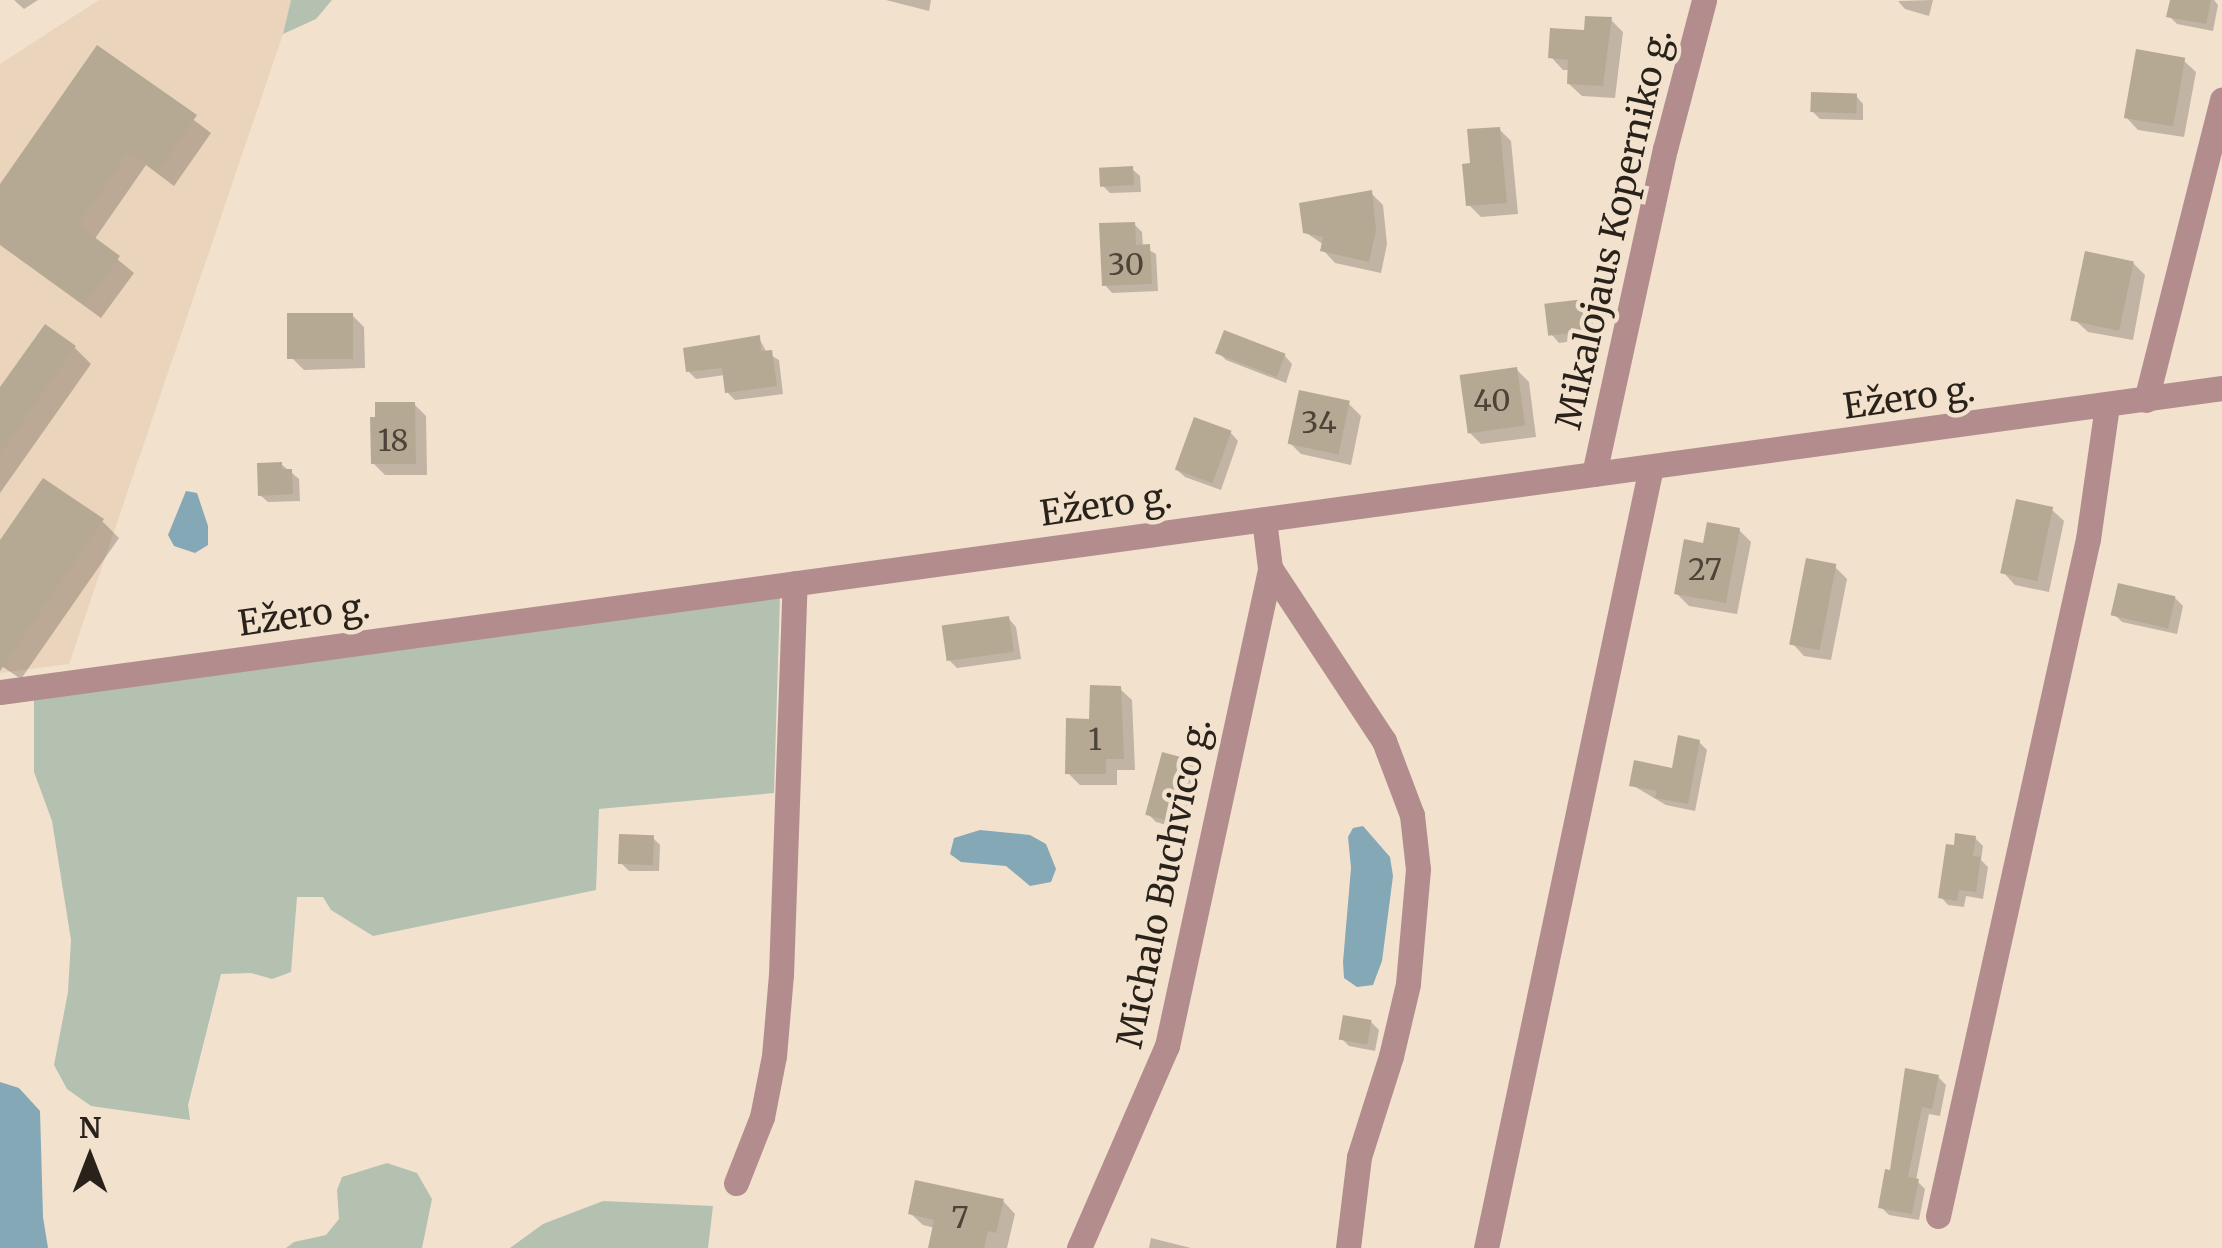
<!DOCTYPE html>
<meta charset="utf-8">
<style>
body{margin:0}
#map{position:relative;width:2222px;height:1248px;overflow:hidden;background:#f2e1cd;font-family:Merriweather,serif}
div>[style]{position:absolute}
.built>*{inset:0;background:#ead4bb}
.green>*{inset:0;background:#b4c1b1}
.water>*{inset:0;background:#84a8b5}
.shadow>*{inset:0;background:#0003}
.building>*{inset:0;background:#b6a994;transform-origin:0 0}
.minor>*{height:25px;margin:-12.5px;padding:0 12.5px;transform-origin:12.5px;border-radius:12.5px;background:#b38d8e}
span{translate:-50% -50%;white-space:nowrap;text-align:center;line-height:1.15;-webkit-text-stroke:9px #f2e1cd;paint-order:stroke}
.number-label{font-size:30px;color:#4c4438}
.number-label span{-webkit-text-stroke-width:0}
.street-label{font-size:35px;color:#28221a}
.north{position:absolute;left:40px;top:1108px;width:100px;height:100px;-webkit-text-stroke:8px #f2e1cd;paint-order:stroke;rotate:0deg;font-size:28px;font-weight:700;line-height:40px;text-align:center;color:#28221a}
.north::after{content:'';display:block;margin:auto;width:35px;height:45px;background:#28221a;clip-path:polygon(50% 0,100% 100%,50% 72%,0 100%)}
</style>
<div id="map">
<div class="built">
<div style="clip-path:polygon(99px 0,291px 0,283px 34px,69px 664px,0 673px,0 64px)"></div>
</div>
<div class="green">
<div style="clip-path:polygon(291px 0,332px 0,316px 19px,283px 34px)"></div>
<div style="clip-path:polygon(780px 596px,774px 793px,599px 809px,596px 890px,373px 936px,331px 910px,323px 897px,297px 897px,291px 972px,272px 979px,251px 973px,221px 974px,188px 1105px,190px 1120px,91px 1106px,67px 1089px,54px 1065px,68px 992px,71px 940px,52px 821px,34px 772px,34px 697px)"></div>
<div style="clip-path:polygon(387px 1163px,417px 1173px,432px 1199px,422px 1248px,286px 1248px,294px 1242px,326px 1235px,339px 1219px,337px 1190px,342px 1177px)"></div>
<div style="clip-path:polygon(603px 1201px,713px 1206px,708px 1248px,510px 1248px,543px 1224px)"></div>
</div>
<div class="water">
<div style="clip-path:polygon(186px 491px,197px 493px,208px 526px,208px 545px,195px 553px,174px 546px,168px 535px)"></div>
<div style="clip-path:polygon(1363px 826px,1390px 857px,1393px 876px,1382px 961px,1373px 985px,1357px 987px,1344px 978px,1343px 962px,1351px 868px,1348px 837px,1353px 828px)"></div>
<div style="clip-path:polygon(980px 830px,1030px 835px,1046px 844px,1056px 869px,1051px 882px,1030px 886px,1006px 866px,961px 862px,950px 854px,954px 838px)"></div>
<div style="clip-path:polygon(0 1082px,19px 1088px,40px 1111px,43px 1217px,48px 1248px,0 1248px)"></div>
</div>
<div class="shadow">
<div style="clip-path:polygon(14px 0,38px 0,24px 9px)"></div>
<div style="clip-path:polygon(886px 0,931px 0,929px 11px)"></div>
<div style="clip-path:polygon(1933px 0,1929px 16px,1905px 9px,1898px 1px)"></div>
<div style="clip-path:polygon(2172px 0,2214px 0,2218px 5px,2213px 31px,2177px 24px,2169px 16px)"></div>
<div style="clip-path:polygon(1611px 20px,1623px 32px,1615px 98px,1582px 96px,1569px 84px,1570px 70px,1563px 70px,1551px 57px)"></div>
<div style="clip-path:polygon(98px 48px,211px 133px,174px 186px,146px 165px,94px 240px,134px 273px,101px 318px,0 245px,0 185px)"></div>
<div style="clip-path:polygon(2183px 60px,2196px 72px,2184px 137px,2138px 130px,2126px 117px)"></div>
<div style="clip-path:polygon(1856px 96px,1863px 104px,1863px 120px,1820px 119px,1812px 111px)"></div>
<div style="clip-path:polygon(1499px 129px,1511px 141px,1518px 214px,1481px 217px,1469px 205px,1473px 166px)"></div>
<div style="clip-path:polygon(1132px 169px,1140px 176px,1141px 192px,1110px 193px,1102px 185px)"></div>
<div style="clip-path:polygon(1371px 193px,1383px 205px,1387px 244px,1381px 273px,1335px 263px,1323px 250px,1324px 245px,1305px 232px,1338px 202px,1338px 196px)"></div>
<div style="clip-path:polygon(1134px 224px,1142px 232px,1143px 247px,1156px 254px,1158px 291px,1112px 293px,1105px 285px)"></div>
<div style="clip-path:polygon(2133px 263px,2145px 275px,2133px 340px,2088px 332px,2075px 320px)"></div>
<div style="clip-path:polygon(1583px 302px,1591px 309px,1595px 338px,1559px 343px,1552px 335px)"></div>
<div style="clip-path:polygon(352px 315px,364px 327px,365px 368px,304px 370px,292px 358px)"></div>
<div style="clip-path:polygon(759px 338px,767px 353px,779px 360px,783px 394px,735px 400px,727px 392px,725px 375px,696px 379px,688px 371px)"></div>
<div style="clip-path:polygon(75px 348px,91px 364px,0 493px,0 391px)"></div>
<div style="clip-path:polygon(1218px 352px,1285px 356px,1292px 364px,1286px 383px,1226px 360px)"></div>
<div style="clip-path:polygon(1516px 369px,1529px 382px,1536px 437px,1481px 444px,1469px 432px)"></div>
<div style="clip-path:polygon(414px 404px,426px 416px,427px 475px,385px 475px,373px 463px)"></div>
<div style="clip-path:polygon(1349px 404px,1361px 416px,1351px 465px,1301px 454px,1289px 442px)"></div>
<div style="clip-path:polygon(1231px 433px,1238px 441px,1221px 490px,1185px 477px,1177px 470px)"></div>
<div style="clip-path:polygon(281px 464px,299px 479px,300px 501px,268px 502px,260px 495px)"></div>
<div style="clip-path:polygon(2051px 509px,2064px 521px,2049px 592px,2015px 585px,2003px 572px)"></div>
<div style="clip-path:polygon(102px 521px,119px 538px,21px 679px,0 665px,0 545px)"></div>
<div style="clip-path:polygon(1739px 530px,1751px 542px,1737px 614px,1689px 606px,1677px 594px,1705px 546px)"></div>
<div style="clip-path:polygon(1835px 567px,1847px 579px,1831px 660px,1804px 656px,1792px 643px)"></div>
<div style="clip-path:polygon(2175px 598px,2183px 606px,2177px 634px,2122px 622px,2114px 614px)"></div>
<div style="clip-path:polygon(1009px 619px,1016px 627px,1021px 659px,957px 668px,949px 660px)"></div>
<div style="clip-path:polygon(1119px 688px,1132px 700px,1135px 770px,1117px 770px,1117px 785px,1080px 785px,1067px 772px,1091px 722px)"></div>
<div style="clip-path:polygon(1699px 742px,1707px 750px,1695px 811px,1666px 805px,1632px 785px,1674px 770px)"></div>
<div style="clip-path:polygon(1189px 762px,1197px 770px,1181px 829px,1156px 822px,1148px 814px)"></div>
<div style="clip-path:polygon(652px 837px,660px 845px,659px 871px,629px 871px,621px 863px)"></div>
<div style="clip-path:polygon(1975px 838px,1983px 846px,1981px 860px,1988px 867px,1983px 899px,1966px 896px,1964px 907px,1948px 905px,1941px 897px)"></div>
<div style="clip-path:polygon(1371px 1022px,1379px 1030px,1375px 1051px,1349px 1046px,1341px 1038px)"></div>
<div style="clip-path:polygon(1907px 1071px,1938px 1077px,1946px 1085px,1940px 1116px,1929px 1114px,1916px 1180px,1925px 1189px,1919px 1220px,1889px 1215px,1881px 1207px,1893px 1173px)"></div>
<div style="clip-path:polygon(1003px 1201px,1015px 1214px,1007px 1248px,930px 1248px,935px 1228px,923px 1225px,910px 1213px)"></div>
<div style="clip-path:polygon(1151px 1238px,1191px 1248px,1149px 1248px)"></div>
</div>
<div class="building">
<div style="clip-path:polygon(2170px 0,2211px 0,2206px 24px,2166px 17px)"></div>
<div style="clip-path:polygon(1585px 16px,1612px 17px,1603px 86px,1567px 84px,1568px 60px,1548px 58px,1550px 28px,1584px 30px)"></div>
<div style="clip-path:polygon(97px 45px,197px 115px,158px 172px,129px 152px,78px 225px,120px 256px,85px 305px,0 244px,0 184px)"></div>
<div style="left:2136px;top:49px;width:50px;height:70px;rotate:10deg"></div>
<div style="left:1811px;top:92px;width:46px;height:20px;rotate:2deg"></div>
<div style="clip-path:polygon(1500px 127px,1507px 203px,1466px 206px,1462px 164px,1470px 163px,1467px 129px)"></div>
<div style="left:1133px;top:166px;width:19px;height:34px;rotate:87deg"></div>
<div style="clip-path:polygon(1372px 190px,1376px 230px,1369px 262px,1320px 251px,1323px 237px,1303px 233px,1299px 203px)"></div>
<div style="clip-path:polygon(1135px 222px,1136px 245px,1150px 244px,1152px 284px,1102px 286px,1099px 223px)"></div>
<div style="left:2085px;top:251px;width:50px;height:71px;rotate:12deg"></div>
<div style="left:1584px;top:299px;width:32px;height:40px;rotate:83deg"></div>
<div style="left:287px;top:313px;width:66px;height:46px"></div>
<div style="clip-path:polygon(45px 324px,76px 346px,0 454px,0 387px)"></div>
<div style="left:1224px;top:330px;width:66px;height:25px;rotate:21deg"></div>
<div style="clip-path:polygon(760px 335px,761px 351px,772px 350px,777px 386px,725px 393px,722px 368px,686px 372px,683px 348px)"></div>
<div style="left:1517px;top:367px;width:59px;height:58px;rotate:82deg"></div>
<div style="left:1299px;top:390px;width:52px;height:55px;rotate:12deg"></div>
<div style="clip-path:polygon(375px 402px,415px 402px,416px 464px,371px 464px,370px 417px,375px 417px)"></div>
<div style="left:1194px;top:417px;width:40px;height:56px;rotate:20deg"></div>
<div style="clip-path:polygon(282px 462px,282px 469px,292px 469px,293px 494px,258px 496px,257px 463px)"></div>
<div style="clip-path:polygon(43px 478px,104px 519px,0 671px,0 540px)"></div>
<div style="left:2016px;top:499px;width:38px;height:76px;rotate:12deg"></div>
<div style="clip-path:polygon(1707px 522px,1740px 528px,1726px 603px,1674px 594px,1684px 539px,1703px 543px)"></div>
<div style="left:1806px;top:558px;width:31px;height:88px;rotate:11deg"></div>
<div style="left:2118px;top:583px;width:59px;height:33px;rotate:13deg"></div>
<div style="left:1009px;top:616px;width:36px;height:68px;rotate:82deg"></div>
<div style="clip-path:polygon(1090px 685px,1121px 686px,1124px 759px,1106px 759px,1106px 774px,1065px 774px,1066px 718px,1089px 719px)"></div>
<div style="clip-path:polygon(1678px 735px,1700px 740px,1688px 804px,1655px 798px,1657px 791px,1629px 786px,1634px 760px,1672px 768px)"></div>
<div style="left:1162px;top:752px;width:30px;height:65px;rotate:15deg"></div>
<div style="clip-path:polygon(1955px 833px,1976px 836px,1973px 856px,1981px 857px,1976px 892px,1959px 890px,1957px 901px,1938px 898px,1946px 844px,1954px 845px)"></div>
<div style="left:619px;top:834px;width:35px;height:30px;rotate:2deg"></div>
<div style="left:1343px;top:1015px;width:29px;height:25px;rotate:10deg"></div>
<div style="clip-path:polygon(1905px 1068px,1939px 1075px,1932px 1109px,1922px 1107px,1908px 1177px,1919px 1179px,1912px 1214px,1878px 1208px,1885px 1169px,1890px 1170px)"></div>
<div style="clip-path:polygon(915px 1180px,1004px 1199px,996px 1233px,988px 1231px,984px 1248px,928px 1248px,934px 1220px,908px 1214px)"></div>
</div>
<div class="minor">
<div style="left:2146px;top:400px;width:310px;rotate:-75.8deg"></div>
<div style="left:1594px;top:474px;width:333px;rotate:-77.7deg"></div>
<div style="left:1665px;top:149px;width:154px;rotate:-75.3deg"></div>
<div style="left:1270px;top:568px;width:207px;rotate:56.6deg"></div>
<div style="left:1384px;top:741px;width:79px;rotate:69.3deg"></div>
<div style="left:1412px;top:815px;width:54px;rotate:83.7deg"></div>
<div style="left:1418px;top:869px;width:115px;rotate:95deg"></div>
<div style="left:1408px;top:984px;width:74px;rotate:103.3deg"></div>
<div style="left:1391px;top:1056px;width:106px;rotate:107.6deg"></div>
<div style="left:1359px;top:1157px;width:92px;rotate:96.9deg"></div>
<div style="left:0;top:692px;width:2243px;rotate:-7.79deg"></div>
<div style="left:736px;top:1183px;width:71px;rotate:-68.5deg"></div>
<div style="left:762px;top:1117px;width:62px;rotate:-78.9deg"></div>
<div style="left:774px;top:1056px;width:81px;rotate:-85.1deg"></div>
<div style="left:781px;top:975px;width:392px;rotate:-88deg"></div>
<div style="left:1938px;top:1216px;width:693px;rotate:-77.51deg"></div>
<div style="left:2088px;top:539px;width:135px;rotate:-81.9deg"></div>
<div style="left:1079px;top:1248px;width:220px;rotate:-66.5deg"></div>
<div style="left:1167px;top:1046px;width:489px;rotate:-77.8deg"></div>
<div style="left:1270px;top:568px;width:49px;rotate:-97deg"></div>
<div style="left:1486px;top:1248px;width:798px;rotate:-78.07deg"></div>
</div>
<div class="number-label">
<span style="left:1126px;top:264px">30</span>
<span style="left:1492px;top:400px">40</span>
<span style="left:1319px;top:422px">34</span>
<span style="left:393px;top:440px">18</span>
<span style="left:1705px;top:569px">27</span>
<span style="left:1095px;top:739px">1</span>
<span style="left:960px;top:1217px">7</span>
</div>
<div class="street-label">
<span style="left:1614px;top:229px;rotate:-77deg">Mikalojaus Koperniko g.</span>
<span style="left:1909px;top:398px;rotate:-8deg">Ežero g.</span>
<span style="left:1106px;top:505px;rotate:-8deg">Ežero g.</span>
<span style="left:304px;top:615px;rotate:-8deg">Ežero g.</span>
<span style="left:1164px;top:883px;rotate:-78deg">Michalo Buchvico g.</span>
</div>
<div class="north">N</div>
</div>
